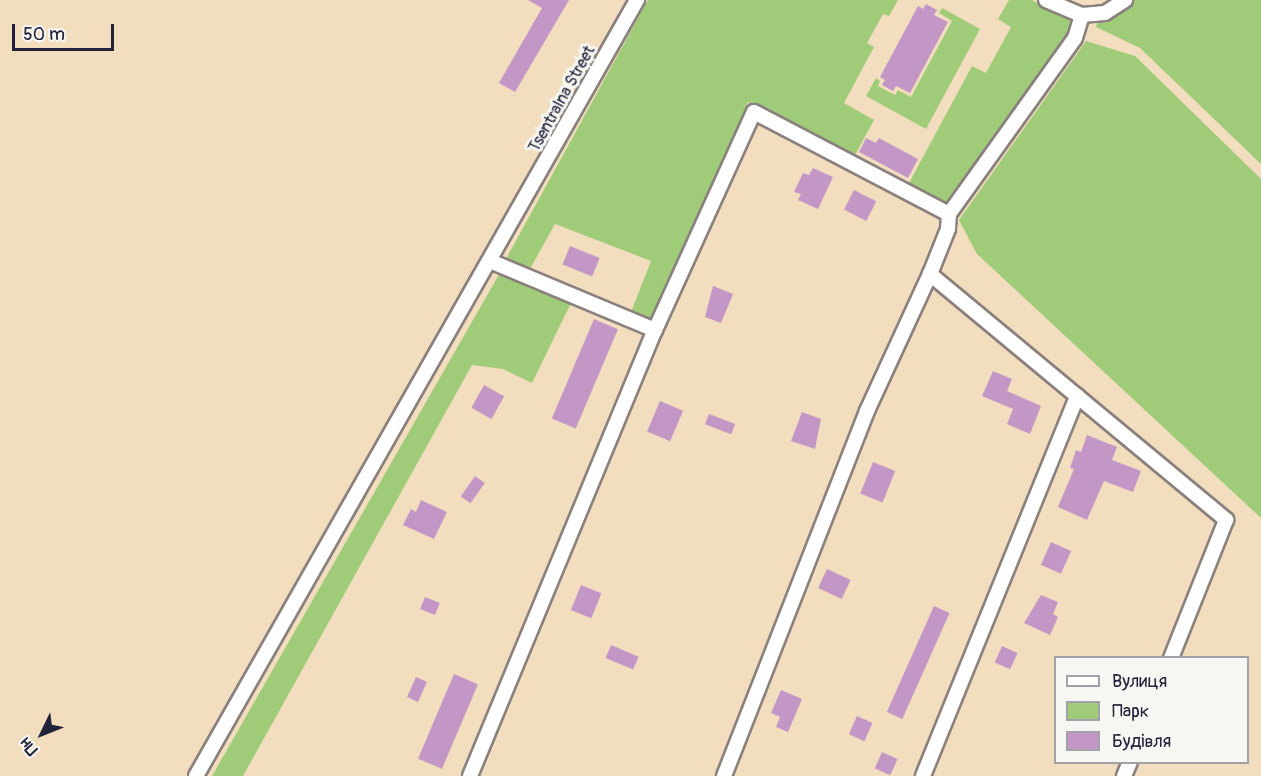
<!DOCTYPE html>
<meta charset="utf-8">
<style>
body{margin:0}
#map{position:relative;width:1261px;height:776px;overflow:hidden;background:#f3ddbf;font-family:Pangolin,sans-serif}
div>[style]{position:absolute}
.green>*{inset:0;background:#a0cc79}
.building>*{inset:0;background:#c297c6;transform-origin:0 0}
.roads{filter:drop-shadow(2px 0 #8a807d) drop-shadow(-2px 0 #8a807d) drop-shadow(0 2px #8a807d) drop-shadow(0 -2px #8a807d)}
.minor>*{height:14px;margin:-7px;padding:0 7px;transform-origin:7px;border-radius:7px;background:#fff}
span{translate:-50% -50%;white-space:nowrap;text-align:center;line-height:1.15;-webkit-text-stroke:6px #f6f6f2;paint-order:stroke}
.street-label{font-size:16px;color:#22223b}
.legend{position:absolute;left:1054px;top:656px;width:195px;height:108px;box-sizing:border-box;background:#f6f6f2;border:2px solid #a1a1a9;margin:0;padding:8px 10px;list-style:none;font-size:18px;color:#22223b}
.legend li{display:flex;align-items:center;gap:12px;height:30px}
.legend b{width:30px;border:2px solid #a1a1a9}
.north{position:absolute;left:12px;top:704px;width:60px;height:60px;-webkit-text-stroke:4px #f6f6f2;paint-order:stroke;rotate:227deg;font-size:16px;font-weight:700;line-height:24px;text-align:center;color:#22223b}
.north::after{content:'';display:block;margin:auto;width:21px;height:27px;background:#22223b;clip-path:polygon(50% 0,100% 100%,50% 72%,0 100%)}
.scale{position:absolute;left:12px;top:24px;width:102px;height:27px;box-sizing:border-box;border:3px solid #22223b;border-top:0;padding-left:8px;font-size:18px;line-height:21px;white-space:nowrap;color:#22223b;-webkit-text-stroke:4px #f6f6f2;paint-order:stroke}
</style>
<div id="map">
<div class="green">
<div style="clip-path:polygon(648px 0,898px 0,889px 16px,883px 14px,867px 43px,874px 47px,844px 103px,874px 120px,854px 157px,748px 102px,652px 321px,631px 312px,651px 261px,555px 224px,530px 269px,506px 259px)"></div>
<div style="clip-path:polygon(1009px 0,1032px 0,1069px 20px,1074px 27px,946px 202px,909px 183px,972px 66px,986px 73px,1011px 27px,998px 19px)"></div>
<div style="clip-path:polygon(1133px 0,1261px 0,1261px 164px,1140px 48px,1096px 27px,1098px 21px,1116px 15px)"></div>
<div style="clip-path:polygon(942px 8px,980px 29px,926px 129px,866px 96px,876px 78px,880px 81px,878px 86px,895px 95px,898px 90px,911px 97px,952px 21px,939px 13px)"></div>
<div style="clip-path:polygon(1086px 41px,1135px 56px,1261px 179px,1261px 518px,977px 254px,959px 220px)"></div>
<div style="clip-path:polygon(501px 271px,572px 301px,532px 383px,503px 369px,472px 365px,243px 776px,212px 776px)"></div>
</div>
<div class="building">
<div style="clip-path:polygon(528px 0,569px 0,515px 92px,499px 83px,542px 8px)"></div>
<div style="clip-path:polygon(926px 4px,937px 10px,934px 15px,948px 22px,910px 93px,896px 86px,893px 91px,882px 85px,885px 80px,880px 77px,918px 6px,923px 9px)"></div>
<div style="clip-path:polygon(866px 138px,876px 143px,879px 138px,918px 159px,908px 178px,859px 152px)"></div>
<div style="clip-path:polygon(813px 168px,833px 177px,818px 209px,798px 200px,801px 194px,794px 192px,803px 173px,809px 175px)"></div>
<div style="left:854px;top:190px;width:25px;height:22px;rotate:27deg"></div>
<div style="left:570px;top:246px;width:32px;height:20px;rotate:22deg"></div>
<div style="clip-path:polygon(713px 286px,733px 294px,721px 323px,705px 317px)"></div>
<div style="left:594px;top:319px;width:26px;height:108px;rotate:23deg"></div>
<div style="clip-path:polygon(993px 371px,1012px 379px,1007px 391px,1041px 406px,1030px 434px,1007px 424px,1013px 409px,982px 396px)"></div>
<div style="left:484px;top:385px;width:23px;height:26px;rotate:29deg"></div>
<div style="left:660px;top:401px;width:25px;height:33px;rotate:23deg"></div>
<div style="clip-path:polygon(802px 412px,821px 419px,815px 449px,791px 441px)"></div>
<div style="left:709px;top:414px;width:28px;height:11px;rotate:21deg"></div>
<div style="clip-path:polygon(1087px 435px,1117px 447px,1112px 460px,1141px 471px,1133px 492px,1104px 481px,1087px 520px,1058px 507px,1074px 469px,1070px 468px,1076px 450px,1081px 452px)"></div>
<div style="left:873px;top:462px;width:24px;height:34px;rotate:22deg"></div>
<div style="left:475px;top:476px;width:12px;height:25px;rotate:35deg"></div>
<div style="clip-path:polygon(421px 500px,447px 512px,434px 539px,403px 525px,411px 509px,416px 512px)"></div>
<div style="left:1051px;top:542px;width:22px;height:25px;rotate:24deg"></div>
<div style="left:827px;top:569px;width:26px;height:21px;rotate:25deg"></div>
<div style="left:581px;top:585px;width:22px;height:27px;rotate:22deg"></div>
<div style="clip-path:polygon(1041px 595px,1058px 602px,1053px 614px,1058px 617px,1050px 635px,1024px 623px)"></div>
<div style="left:425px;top:597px;width:16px;height:13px;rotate:22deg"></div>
<div style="left:934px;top:606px;width:17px;height:116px;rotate:24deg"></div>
<div style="left:611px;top:645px;width:30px;height:14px;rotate:23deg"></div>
<div style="left:1002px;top:646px;width:17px;height:18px;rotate:24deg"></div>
<div style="left:454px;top:674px;width:26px;height:92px;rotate:23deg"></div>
<div style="left:416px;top:677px;width:12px;height:22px;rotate:24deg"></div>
<div style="clip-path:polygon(781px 690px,802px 699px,788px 732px,776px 727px,780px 717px,771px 713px)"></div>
<div style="left:857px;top:716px;width:17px;height:20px;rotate:24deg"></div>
<div style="left:882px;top:752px;width:17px;height:18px;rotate:24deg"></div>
</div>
<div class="roads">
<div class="minor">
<div style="left:1046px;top:0;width:39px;rotate:23deg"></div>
<div style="left:1082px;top:15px;width:23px;rotate:-5deg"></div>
<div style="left:1105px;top:13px;width:24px;rotate:-33deg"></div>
<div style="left:949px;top:214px;width:216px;rotate:-54.4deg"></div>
<div style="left:1075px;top:38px;width:24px;rotate:-73deg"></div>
<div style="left:655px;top:330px;width:239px;rotate:-65.6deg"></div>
<div style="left:754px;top:112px;width:220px;rotate:27.6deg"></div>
<div style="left:949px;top:214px;width:15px;rotate:94deg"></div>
<div style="left:948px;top:229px;width:48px;rotate:111.8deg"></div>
<div style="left:930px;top:274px;width:385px;rotate:39.7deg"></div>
<div style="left:1226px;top:520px;width:149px;rotate:111.7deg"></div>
<div style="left:196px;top:776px;width:893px;rotate:-60.39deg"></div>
<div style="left:470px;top:776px;width:483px;rotate:-67.5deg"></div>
<div style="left:655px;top:330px;width:179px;rotate:-157.3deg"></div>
<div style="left:724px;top:776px;width:392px;rotate:-68.6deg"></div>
<div style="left:867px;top:411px;width:151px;rotate:-65.3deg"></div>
<div style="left:923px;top:776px;width:410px;rotate:-67.9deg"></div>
<div style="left:1124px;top:776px;width:15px;rotate:-67deg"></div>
</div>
</div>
<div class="street-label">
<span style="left:562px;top:99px;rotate:-61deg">Tsentralna Street</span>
</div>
<ul class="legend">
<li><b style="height:8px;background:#fff"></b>Вулиця</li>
<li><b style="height:16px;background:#a0cc79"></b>Парк</li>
<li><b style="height:16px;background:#c297c6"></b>Будівля</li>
</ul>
<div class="north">Пн</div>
<div class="scale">50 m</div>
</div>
